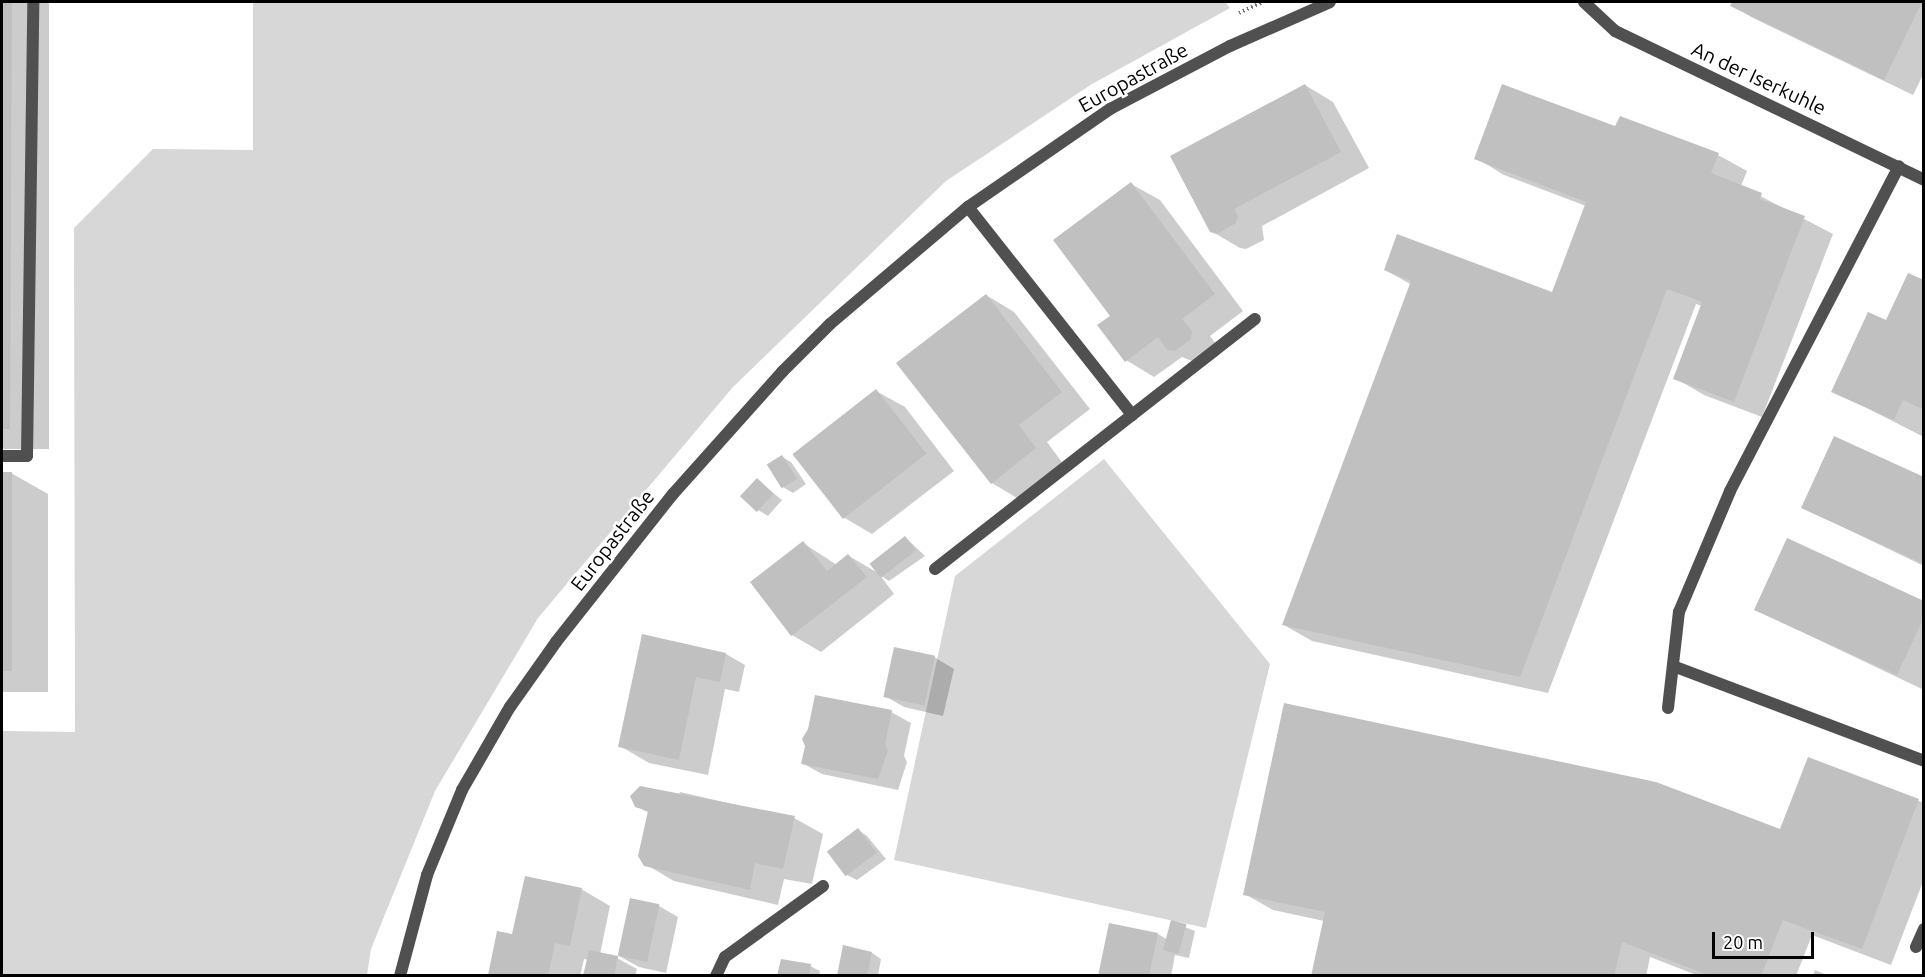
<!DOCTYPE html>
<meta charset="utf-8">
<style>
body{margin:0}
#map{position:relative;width:1925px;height:977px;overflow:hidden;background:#fff;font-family:Ubuntu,sans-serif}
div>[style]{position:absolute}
.green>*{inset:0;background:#d7d7d7}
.shadow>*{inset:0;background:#0003;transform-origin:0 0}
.building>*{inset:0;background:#c0c0c0;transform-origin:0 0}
.path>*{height:4px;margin-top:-2px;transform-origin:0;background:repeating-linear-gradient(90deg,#727272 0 1.5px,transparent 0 4.5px)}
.service>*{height:12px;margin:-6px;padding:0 6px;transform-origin:6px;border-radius:6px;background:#505050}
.minor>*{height:12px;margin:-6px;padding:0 6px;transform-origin:6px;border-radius:6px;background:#505050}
.tertiary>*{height:12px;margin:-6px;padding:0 6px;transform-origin:6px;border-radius:6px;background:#505050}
span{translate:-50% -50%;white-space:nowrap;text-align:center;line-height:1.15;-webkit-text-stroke:5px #fff;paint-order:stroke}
.street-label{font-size:20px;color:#000}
.frame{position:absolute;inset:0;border:3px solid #000;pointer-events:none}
.scale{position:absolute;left:1712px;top:932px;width:102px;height:27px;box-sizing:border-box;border:3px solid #000;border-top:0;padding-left:8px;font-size:18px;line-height:21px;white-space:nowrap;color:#000;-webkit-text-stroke:4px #fff;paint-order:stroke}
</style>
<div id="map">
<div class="green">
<div style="clip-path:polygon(253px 2px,1225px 2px,1230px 8px,1092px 84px,946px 181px,733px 387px,538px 618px,435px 791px,371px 949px,367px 975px,2px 975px,2px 731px,75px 732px,74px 228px,153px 149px,253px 150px)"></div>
<div style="clip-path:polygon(1104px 459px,1270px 664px,1206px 928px,894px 860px,955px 576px)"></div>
</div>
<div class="shadow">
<div style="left:2px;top:2px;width:47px;height:447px"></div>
<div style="clip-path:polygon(1734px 2px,1924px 2px,1924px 73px,1913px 95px,1751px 17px,1732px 5px)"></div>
<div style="clip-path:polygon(1305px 85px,1333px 102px,1369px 168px,1262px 226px,1264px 240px,1246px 249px,1240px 248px,1211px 231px)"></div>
<div style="clip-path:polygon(1616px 128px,1718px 155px,1747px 171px,1741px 186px,1833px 234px,1762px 417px,1704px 395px,1675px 378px,1702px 306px,1696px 304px,1548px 693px,1312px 641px,1284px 625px,1412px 285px,1385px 270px,1553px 294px,1586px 206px,1504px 175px,1476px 158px)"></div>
<div style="clip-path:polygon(1131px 184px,1160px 200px,1243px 311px,1210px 336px,1220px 349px,1219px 355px,1204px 366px,1182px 357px,1154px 377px,1126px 360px,1112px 316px)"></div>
<div style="clip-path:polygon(1924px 282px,1924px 437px,1833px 391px)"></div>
<div style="clip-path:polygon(986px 295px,1014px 312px,1090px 409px,1047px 442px,1064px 465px,1020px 500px,992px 483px)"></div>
<div style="clip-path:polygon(876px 391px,905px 407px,954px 471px,872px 534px,843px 517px)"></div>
<div style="clip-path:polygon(782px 457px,791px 462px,806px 484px,793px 493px,783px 487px,769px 465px)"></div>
<div style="clip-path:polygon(2px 473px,11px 473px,48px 494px,48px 692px,2px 692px)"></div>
<div style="clip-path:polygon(1924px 479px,1924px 566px,1803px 508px)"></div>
<div style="clip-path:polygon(757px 480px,782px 500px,768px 516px,758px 510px)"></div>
<div style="clip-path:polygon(905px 537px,925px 556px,889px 581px,880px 575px,894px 594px,821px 652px,792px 635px,803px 543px,837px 565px,849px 556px,878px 573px)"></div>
<div style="clip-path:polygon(1924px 602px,1924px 690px,1756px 610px)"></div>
<div style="clip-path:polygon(643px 636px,726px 654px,745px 665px,739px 692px,725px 689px,708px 775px,649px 763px,620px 746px)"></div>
<div style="clip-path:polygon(934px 657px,954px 669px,943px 716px,904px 707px,885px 696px)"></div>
<div style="clip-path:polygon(891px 712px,911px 723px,904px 756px,907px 762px,898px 790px,822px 774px,802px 763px)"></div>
<div style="clip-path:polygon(1808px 758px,1924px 803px,1924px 879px,1891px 965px,1812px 935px,1796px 976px,1699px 976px,1650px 957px,1646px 976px,1313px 976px,1324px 921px,1273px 910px,1245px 894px,1781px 831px)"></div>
<div style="clip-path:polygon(680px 792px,794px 818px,823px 834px,812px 884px,784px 879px,778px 905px,674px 881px,645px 864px,649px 813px,636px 806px,679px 795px)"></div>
<div style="clip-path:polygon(858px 830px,867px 836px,886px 859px,857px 880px,847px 875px)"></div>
<div style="clip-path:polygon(581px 889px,610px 906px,600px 954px,617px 958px,637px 969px,635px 976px,585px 976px,588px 960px,584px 959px,580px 976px,490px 974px,513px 936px)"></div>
<div style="clip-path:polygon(659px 906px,678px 917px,666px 973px,639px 967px,619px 956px)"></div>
<div style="clip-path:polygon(1172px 922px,1195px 931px,1189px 958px,1175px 955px,1171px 976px,1099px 976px,1158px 934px,1168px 940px)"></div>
<div style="clip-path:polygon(872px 953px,881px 959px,878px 976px,840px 976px)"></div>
<div style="clip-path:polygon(810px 966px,820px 971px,819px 976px,779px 976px)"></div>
<div style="clip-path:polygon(1815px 970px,1829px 976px,1813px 976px)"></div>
</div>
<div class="building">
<div style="clip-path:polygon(2px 2px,12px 2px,10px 429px,2px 429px)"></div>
<div style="clip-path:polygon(1732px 2px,1922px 2px,1884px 80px,1730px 6px)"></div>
<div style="clip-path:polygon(1305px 84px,1341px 152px,1234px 209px,1238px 216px,1236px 223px,1217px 234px,1210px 232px,1170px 156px)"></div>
<div style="clip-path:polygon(1502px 84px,1615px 126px,1620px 116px,1719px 153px,1711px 173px,1762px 193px,1760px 199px,1805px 216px,1734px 402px,1673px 379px,1702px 302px,1667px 289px,1520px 677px,1282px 625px,1411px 281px,1384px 270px,1397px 234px,1552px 292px,1586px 202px,1474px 159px)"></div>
<div style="clip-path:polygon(1131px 182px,1215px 294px,1182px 319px,1192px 331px,1191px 339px,1175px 351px,1167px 350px,1158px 337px,1125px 362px,1097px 325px,1110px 316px,1053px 240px)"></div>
<div style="clip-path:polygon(1908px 273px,1924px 280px,1924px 410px,1903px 400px,1894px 420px,1831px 392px,1868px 312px,1886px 320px)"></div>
<div style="clip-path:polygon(986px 294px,1062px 392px,1019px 425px,1036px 448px,991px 484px,896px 363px)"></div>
<div style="left:876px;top:389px;width:82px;height:106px;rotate:52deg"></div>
<div style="clip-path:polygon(1834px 436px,1924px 477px,1924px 564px,1801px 508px)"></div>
<div style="left:782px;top:455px;width:28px;height:18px;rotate:58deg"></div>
<div style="left:2px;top:472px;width:10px;height:199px"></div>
<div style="left:757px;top:478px;width:23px;height:25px;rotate:43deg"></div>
<div style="left:905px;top:536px;width:18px;height:45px;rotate:52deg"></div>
<div style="clip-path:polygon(1787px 538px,1924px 601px,1924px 617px,1897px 675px,1754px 610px)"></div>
<div style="clip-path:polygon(803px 541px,827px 571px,848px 554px,867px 577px,791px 636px,750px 582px)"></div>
<div style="clip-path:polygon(642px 634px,726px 653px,720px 682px,696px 677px,679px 760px,618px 747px)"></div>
<div style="left:894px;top:647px;width:42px;height:51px;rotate:12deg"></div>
<div style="clip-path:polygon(815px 695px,892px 710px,885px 744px,888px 750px,878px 779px,801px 764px,805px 746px,802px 739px,808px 729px)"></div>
<div style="clip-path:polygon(1284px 703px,1656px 782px,1780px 829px,1808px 757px,1919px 799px,1862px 949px,1783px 920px,1761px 976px,1711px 976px,1622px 942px,1614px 976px,1311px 976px,1325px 912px,1243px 895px)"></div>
<div style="clip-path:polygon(640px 786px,795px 816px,783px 869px,755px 863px,750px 890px,644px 866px,638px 856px,648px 811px,635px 807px,630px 796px)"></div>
<div style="left:858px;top:828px;width:31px;height:39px;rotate:53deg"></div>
<div style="clip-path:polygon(525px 876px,582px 888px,570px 946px,555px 943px,548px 976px,488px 975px,497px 931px,512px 934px)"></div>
<div style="left:630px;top:898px;width:30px;height:59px;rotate:12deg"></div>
<div style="left:1171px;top:920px;width:16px;height:31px;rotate:15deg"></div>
<div style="clip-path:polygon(1109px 923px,1158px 933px,1149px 976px,1098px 976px)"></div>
<div style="clip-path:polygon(843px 945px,872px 952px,867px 976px,837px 976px)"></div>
<div style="clip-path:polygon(589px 950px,618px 956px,614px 976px,583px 976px)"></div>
<div style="clip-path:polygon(781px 959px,811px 964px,809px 976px,777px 976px)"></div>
</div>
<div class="path">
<div style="left:1239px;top:13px;width:26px;rotate:-25deg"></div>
</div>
<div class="service">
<div style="left:2px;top:456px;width:25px"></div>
<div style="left:27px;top:456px;width:454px;rotate:-89.2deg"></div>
<div style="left:1673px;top:666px;width:268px;rotate:20.7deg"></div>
<div style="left:1668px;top:708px;width:97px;rotate:-83.5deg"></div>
<div style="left:1679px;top:612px;width:131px;rotate:-67.1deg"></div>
<div style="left:1730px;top:491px;width:366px;rotate:-62.5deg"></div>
<div style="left:1916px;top:947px;width:20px;rotate:-66deg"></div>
<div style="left:716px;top:976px;width:21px;rotate:-65deg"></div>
<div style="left:725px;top:957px;width:121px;rotate:-35.9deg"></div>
</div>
<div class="minor">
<div style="left:1584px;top:2px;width:42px;rotate:43.1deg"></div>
<div style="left:1615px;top:31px;width:343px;rotate:25.7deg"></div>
<div style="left:968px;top:207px;width:265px;rotate:51.7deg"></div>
<div style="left:1132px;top:415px;width:156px;rotate:-38deg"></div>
<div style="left:935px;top:569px;width:250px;rotate:-38deg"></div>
</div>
<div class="tertiary">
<div style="left:400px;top:976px;width:105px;rotate:-75deg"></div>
<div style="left:427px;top:875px;width:92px;rotate:-67.6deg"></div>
<div style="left:462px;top:790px;width:96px;rotate:-60deg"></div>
<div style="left:510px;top:707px;width:80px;rotate:-54.7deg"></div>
<div style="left:556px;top:642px;width:189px;rotate:-51.7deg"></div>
<div style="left:673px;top:494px;width:164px;rotate:-48.2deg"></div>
<div style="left:782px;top:372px;width:68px;rotate:-45deg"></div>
<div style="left:830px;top:324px;width:181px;rotate:-40.3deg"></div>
<div style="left:968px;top:207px;width:173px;rotate:-34.6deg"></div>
<div style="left:1110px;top:109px;width:136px;rotate:-27.7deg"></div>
<div style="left:1230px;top:46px;width:109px;rotate:-23.7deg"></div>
</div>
<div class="street-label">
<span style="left:1133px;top:77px;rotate:-29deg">Europastraße</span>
<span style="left:1759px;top:78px;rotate:25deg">An der Iserkuhle</span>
<span style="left:612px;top:540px;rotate:-52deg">Europastraße</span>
</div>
<div class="frame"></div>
<div class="scale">20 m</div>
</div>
